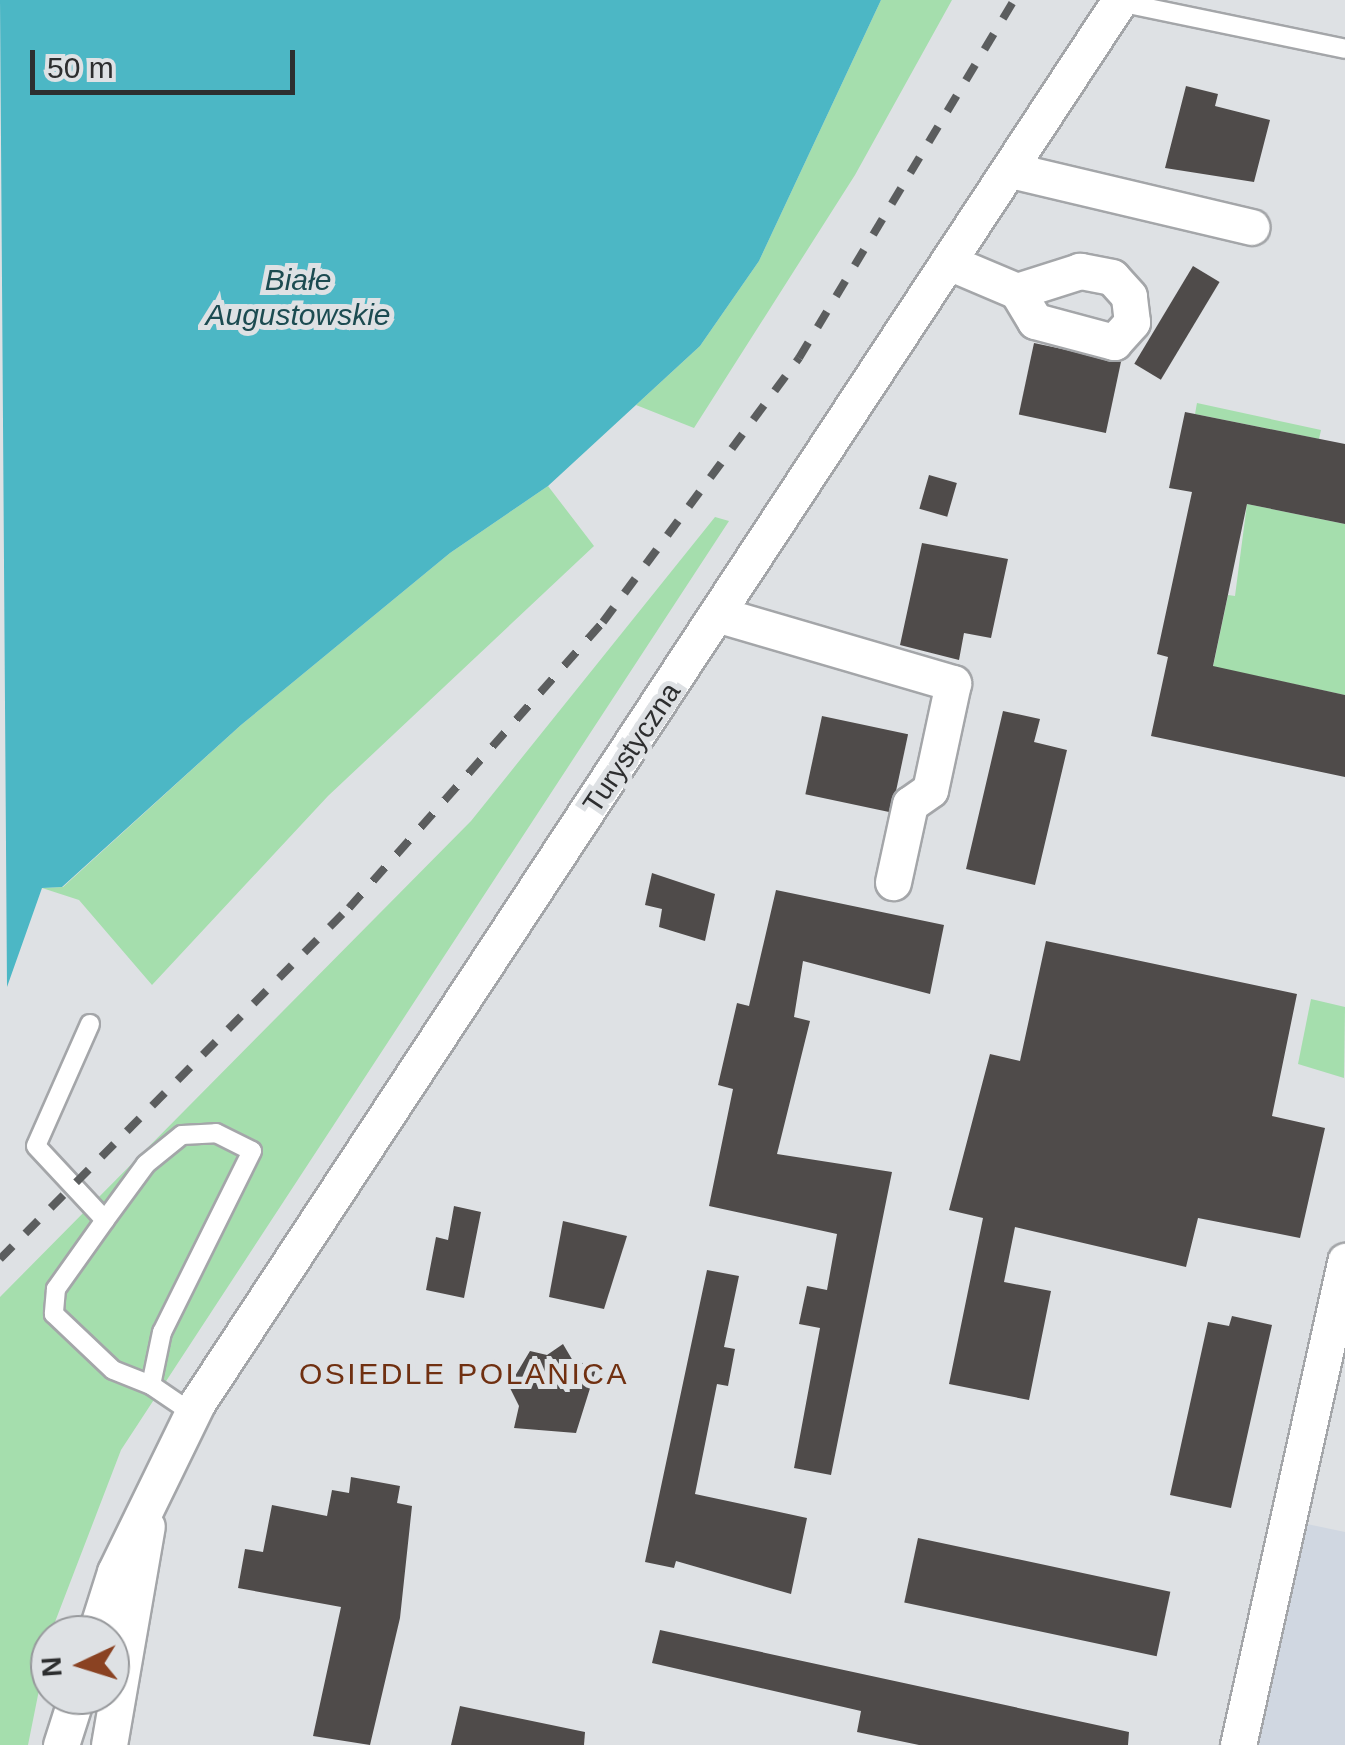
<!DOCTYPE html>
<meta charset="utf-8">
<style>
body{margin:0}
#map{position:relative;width:1345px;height:1745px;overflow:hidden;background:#dee1e4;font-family:Arial,sans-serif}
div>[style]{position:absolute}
.built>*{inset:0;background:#d0d7e1}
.green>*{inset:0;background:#a5dead}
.water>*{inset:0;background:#4cb7c5}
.building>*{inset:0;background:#4f4b4a;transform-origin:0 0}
.roads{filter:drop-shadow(2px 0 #a4a6a9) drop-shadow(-2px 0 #a4a6a9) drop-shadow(0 2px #a4a6a9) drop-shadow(0 -2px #a4a6a9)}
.service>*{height:18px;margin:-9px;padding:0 9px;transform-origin:9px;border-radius:9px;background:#fff}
.minor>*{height:35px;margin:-17.5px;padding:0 17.5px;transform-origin:17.5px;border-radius:17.5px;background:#fff}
.rail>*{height:8px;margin-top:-4px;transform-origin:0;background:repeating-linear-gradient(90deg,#5b5d5e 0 18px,transparent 0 36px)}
span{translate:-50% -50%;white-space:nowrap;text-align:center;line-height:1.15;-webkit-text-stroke:10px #dee1e4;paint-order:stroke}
.street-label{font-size:28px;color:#2d2e2f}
.water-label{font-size:30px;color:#1c4b51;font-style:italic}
.neighbourhood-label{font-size:30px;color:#703011;letter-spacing:2.5px}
.north{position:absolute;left:30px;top:1615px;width:100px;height:100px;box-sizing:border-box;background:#dee1e4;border:2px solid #97999c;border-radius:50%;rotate:266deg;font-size:28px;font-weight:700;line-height:40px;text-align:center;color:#2d2e2f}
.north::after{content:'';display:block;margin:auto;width:35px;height:45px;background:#8a4222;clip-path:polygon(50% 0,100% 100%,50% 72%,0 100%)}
.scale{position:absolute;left:30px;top:50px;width:265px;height:45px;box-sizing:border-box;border:5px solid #2d2e2f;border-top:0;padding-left:12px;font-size:30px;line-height:35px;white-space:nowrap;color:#2d2e2f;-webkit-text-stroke:8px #dee1e4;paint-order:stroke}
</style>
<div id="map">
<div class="built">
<div style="clip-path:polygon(1307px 1524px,1345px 1532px,1345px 1745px,1252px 1745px)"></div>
</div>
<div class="green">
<div style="clip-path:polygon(881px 0,952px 0,855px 175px,694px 428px,636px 405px,700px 346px,759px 261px)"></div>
<div style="clip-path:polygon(1197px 403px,1321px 430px,1319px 439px,1195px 414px)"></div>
<div style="clip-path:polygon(548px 486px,594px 546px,328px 796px,152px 985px,79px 900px,42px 888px,63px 887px,241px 725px,450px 553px)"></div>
<div style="clip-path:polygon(1247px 504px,1345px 524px,1345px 695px,1213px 667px,1228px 595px,1235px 596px)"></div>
<div style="clip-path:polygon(715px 517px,729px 521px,121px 1450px,50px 1635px,28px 1745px,0 1745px,0 1297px,471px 821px)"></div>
<div style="clip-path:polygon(1311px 999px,1345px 1007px,1344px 1078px,1298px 1064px)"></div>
</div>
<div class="water">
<div style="clip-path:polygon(0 0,881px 0,759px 261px,700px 346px,548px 486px,450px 553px,241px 725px,62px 887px,42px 888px,7px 987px)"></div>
</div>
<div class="building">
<div style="clip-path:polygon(1186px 86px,1218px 94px,1215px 106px,1270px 120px,1254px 182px,1165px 168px)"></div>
<div style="left:1193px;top:266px;width:31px;height:114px;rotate:31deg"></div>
<div style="left:1034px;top:343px;width:89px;height:73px;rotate:12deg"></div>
<div style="clip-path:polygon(1185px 412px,1345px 444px,1345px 524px,1247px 504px,1213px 666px,1345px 695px,1345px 777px,1151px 736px,1168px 657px,1157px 654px,1192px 492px,1169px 488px)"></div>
<div style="left:929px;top:475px;width:29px;height:35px;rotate:16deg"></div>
<div style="clip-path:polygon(922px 543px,1008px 559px,991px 638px,964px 633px,959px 660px,900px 645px)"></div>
<div style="clip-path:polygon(1003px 711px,1040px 719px,1034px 742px,1067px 750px,1035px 885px,966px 869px)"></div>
<div style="left:822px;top:716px;width:88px;height:80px;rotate:12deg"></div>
<div style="clip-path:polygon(652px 873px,715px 894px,705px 941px,659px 927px,662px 909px,645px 905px)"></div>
<div style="clip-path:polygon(776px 890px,944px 925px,930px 994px,803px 961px,794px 1017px,810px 1021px,777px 1154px,892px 1172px,831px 1475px,794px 1468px,820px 1328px,799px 1324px,807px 1286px,827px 1290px,837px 1234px,709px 1206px,733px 1089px,718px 1085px,737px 1003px,749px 1006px)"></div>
<div style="clip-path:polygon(1046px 941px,1297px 994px,1272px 1116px,1325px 1128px,1300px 1238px,1198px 1218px,1186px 1267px,1015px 1227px,1004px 1282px,1051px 1291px,1029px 1400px,949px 1384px,983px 1218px,949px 1210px,990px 1054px,1020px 1061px)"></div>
<div style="clip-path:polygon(454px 1206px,481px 1212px,464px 1298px,426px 1290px,436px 1237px,448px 1240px)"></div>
<div style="clip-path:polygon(563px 1221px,627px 1236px,604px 1309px,549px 1297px)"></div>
<div style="clip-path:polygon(707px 1270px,739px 1276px,724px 1347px,735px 1349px,728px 1386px,717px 1384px,695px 1494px,807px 1518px,791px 1594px,676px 1561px,674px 1568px,645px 1562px)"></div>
<div style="clip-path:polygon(1232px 1316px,1272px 1325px,1231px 1508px,1170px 1495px,1208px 1322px,1229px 1326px)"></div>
<div style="clip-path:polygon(563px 1344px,573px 1361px,597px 1366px,576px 1433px,514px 1428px,519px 1406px,509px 1386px,530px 1351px,547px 1355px)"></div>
<div style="clip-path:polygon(351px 1477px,400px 1486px,397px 1503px,412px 1506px,400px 1618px,370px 1745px,313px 1736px,341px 1607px,238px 1588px,245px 1549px,263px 1552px,272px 1505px,327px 1516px,332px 1490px,349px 1493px)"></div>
<div style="left:918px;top:1538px;width:258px;height:66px;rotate:12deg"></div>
<div style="clip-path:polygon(660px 1630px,1129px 1732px,1128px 1745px,919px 1745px,857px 1732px,861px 1711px,652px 1663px)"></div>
<div style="clip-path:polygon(460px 1706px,585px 1732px,584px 1745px,451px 1745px)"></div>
</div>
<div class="roads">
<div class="service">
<div style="left:1119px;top:2px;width:231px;rotate:11.7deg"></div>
<div style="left:90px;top:1024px;width:133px;rotate:113.9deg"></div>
<div style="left:36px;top:1146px;width:101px;rotate:47deg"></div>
<div style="left:105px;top:1220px;width:69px;rotate:-53.8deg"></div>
<div style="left:146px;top:1164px;width:46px;rotate:-38.9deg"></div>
<div style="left:182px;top:1135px;width:34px;rotate:-3deg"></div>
<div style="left:216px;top:1133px;width:40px;rotate:26.6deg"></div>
<div style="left:252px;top:1151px;width:202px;rotate:116.4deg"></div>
<div style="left:162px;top:1332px;width:54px;rotate:101.7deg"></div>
<div style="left:151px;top:1385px;width:50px;rotate:34.3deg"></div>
<div style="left:105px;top:1220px;width:85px;rotate:125.4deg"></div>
<div style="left:56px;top:1289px;width:25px;rotate:95deg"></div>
<div style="left:54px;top:1314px;width:81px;rotate:43.5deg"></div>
<div style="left:113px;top:1370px;width:41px;rotate:21.5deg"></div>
</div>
<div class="minor">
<div style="left:1015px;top:171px;width:243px;rotate:13.3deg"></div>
<div style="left:953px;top:264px;width:69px;rotate:22.9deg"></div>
<div style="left:1017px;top:291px;width:35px;rotate:59deg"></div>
<div style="left:1035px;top:321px;width:82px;rotate:14.9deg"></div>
<div style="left:1114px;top:342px;width:27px;rotate:-48deg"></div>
<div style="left:1132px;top:322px;width:26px;rotate:-97deg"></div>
<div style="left:1129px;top:296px;width:25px;rotate:-132deg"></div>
<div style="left:1112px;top:277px;width:33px;rotate:-169deg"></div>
<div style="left:1080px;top:271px;width:66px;rotate:162.4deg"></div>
<div style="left:720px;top:615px;width:243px;rotate:16.3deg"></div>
<div style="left:953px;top:683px;width:109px;rotate:102.1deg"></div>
<div style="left:930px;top:790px;width:24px;rotate:145deg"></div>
<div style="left:910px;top:804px;width:80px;rotate:102.3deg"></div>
<div style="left:95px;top:1635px;width:66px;rotate:-72.4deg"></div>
<div style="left:115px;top:1572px;width:189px;rotate:-64deg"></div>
<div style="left:198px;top:1402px;width:1678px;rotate:-56.67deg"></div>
<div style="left:61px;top:1745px;width:52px;rotate:-72.3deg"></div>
<div style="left:109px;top:1745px;width:222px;rotate:-80.2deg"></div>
<div style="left:1238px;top:1745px;width:496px;rotate:-77.5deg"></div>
</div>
</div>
<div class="rail">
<div style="left:0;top:1259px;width:495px;rotate:-45.2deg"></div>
<div style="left:349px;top:908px;width:383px;rotate:-48.4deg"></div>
<div style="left:603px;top:622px;width:329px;rotate:-53.4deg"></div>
<div style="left:799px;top:358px;width:418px;rotate:-59deg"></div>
</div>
<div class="street-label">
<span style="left:632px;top:748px;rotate:-56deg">Turystyczna</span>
</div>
<div class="water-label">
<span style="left:298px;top:297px">Białe<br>Augustowskie</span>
</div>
<div class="neighbourhood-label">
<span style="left:464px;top:1374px">OSIEDLE POLANICA</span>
</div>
<div class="north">N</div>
<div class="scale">50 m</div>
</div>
